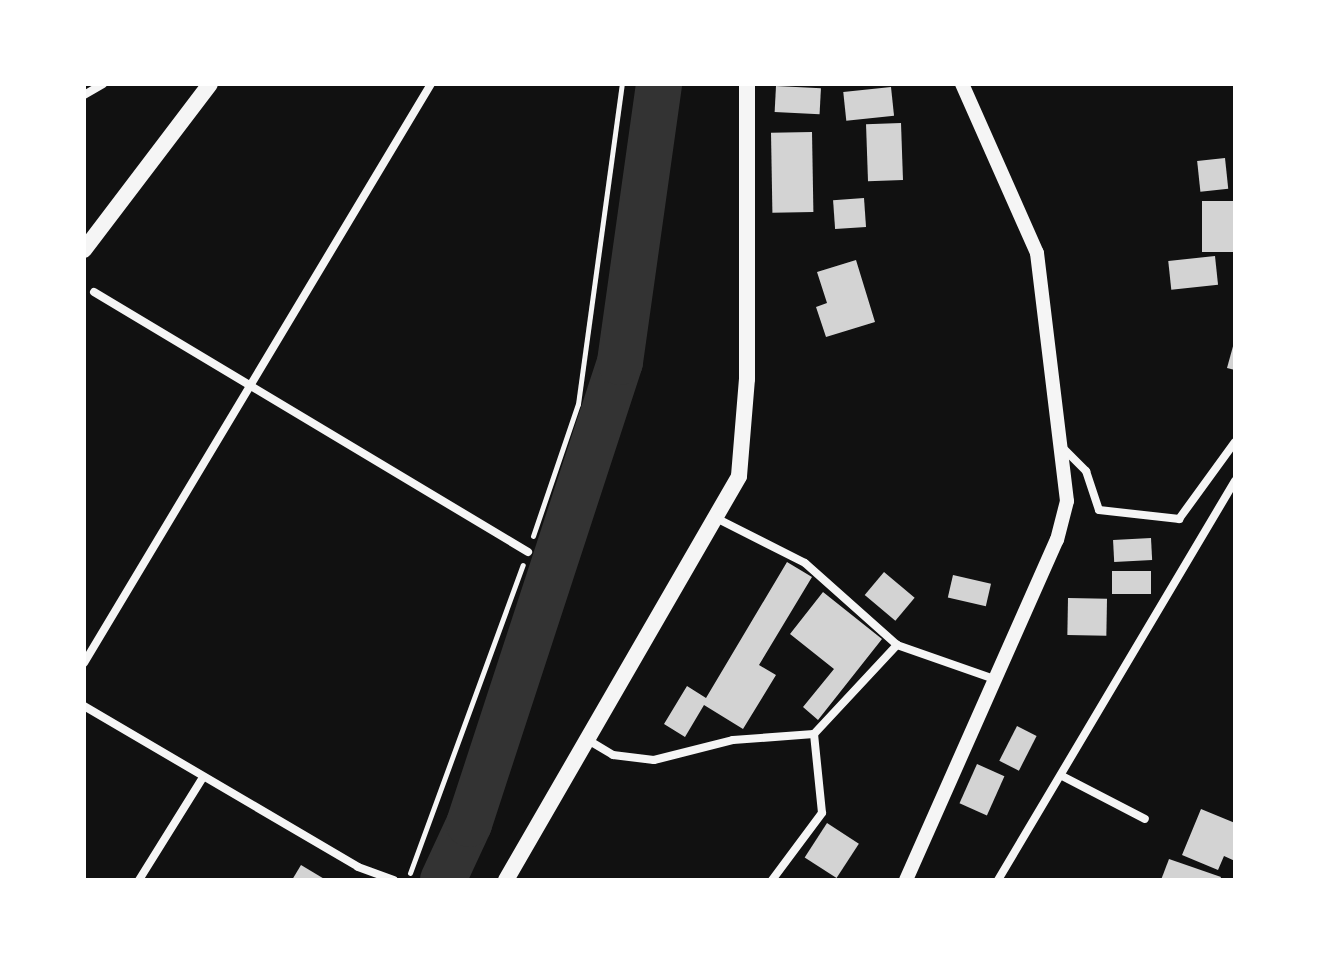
<!DOCTYPE html>
<style>
body{margin:0}
#map{position:relative;width:1319px;height:964px;overflow:hidden;background:#111;font-family:Manrope,sans-serif}
div>[style]{position:absolute}
.river>*{height:46px;margin:-23px;padding:0 23px;transform-origin:23px;border-radius:23px;background:#333}
.building>*{inset:0;background:#d3d3d3;transform-origin:0 0}
.path>*{height:5px;margin:-2.5px;padding:0 2.5px;transform-origin:2.5px;border-radius:2.5px;background:#f5f5f5}
.minor>*{height:8px;margin:-4px;padding:0 4px;transform-origin:4px;border-radius:4px;background:#f5f5f5}
.tertiary>*{height:14px;margin:-7px;padding:0 7px;transform-origin:7px;border-radius:7px;background:#f5f5f5}
.secondary>*{height:16px;margin:-8px;padding:0 8px;transform-origin:8px;border-radius:8px;background:#f5f5f5}
span{translate:-50% -50%;white-space:nowrap;text-align:center;line-height:1.15;-webkit-text-stroke:8px #fff;paint-order:stroke}
.frame{position:absolute;inset:0;border:86px solid #fff;pointer-events:none}
</style>
<div id="map">
<div class="river">
<div style="left:443px;top:880px;width:62px;rotate:-65.1deg"></div>
<div style="left:469px;top:824px;width:486px;rotate:-71.9deg"></div>
<div style="left:620px;top:362px;width:281px;rotate:-82deg"></div>
</div>
<div class="building">
<div style="left:776px;top:86px;width:45px;height:26px;rotate:3deg"></div>
<div style="left:891px;top:87px;width:29px;height:48px;rotate:84deg"></div>
<div style="left:901px;top:123px;width:57px;height:35px;rotate:88deg"></div>
<div style="left:812px;top:132px;width:80px;height:41px;rotate:89deg"></div>
<div style="left:1225px;top:158px;width:31px;height:28px;rotate:84deg"></div>
<div style="left:864px;top:198px;width:29px;height:31px;rotate:86deg"></div>
<div style="left:1202px;top:201px;width:33px;height:51px"></div>
<div style="left:1215px;top:256px;width:29px;height:47px;rotate:84deg"></div>
<div style="clip-path:polygon(856px 260px,875px 322px,826px 337px,816px 307px,827px 303px,817px 272px)"></div>
<div style="clip-path:polygon(1235px 339px,1235px 370px,1227px 368px)"></div>
<div style="left:1151px;top:538px;width:22px;height:38px;rotate:87deg"></div>
<div style="clip-path:polygon(787px 562px,812px 577px,759px 665px,776px 675px,743px 729px,704px 705px,685px 737px,664px 724px,687px 686px,706px 698px)"></div>
<div style="left:1151px;top:571px;width:23px;height:39px;rotate:90deg"></div>
<div style="left:884px;top:572px;width:40px;height:30px;rotate:40deg"></div>
<div style="left:953px;top:575px;width:39px;height:23px;rotate:13deg"></div>
<div style="clip-path:polygon(823px 592px,882px 639px,818px 720px,803px 707px,834px 669px,790px 634px)"></div>
<div style="left:1068px;top:598px;width:39px;height:37px;rotate:1deg"></div>
<div style="left:1017px;top:726px;width:22px;height:39px;rotate:27deg"></div>
<div style="left:977px;top:764px;width:30px;height:43px;rotate:24deg"></div>
<div style="clip-path:polygon(1201px 809px,1235px 823px,1235px 861px,1224px 856px,1218px 870px,1182px 855px)"></div>
<div style="left:827px;top:823px;width:38px;height:41px;rotate:33deg"></div>
<div style="clip-path:polygon(1169px 859px,1221px 877px,1220px 880px,1161px 880px)"></div>
<div style="clip-path:polygon(301px 865px,326px 880px,292px 880px)"></div>
</div>
<div class="path">
<div style="left:533px;top:536px;width:139px;rotate:-71.2deg"></div>
<div style="left:578px;top:404px;width:323px;rotate:-82.2deg"></div>
<div style="left:410px;top:873px;width:328px;rotate:-69.9deg"></div>
</div>
<div class="minor">
<div style="left:84px;top:95px;width:22px;rotate:-30deg"></div>
<div style="left:94px;top:292px;width:506px;rotate:30.92deg"></div>
<div style="left:1065px;top:450px;width:30px;rotate:45deg"></div>
<div style="left:1086px;top:471px;width:41px;rotate:71.6deg"></div>
<div style="left:1099px;top:510px;width:81px;rotate:6.4deg"></div>
<div style="left:1179px;top:519px;width:95px;rotate:-54deg"></div>
<div style="left:718px;top:519px;width:97px;rotate:26.8deg"></div>
<div style="left:805px;top:563px;width:123px;rotate:41.7deg"></div>
<div style="left:84px;top:663px;width:675px;rotate:-59.07deg"></div>
<div style="left:84px;top:706px;width:318px;rotate:30.4deg"></div>
<div style="left:358px;top:867px;width:38px;rotate:20deg"></div>
<div style="left:814px;top:734px;width:122px;rotate:-47deg"></div>
<div style="left:897px;top:645px;width:103px;rotate:19.3deg"></div>
<div style="left:588px;top:740px;width:29px;rotate:31deg"></div>
<div style="left:613px;top:755px;width:41px;rotate:7deg"></div>
<div style="left:654px;top:760px;width:81px;rotate:-14.2deg"></div>
<div style="left:733px;top:740px;width:81px;rotate:-4.2deg"></div>
<div style="left:814px;top:734px;width:79px;rotate:84.2deg"></div>
<div style="left:822px;top:813px;width:84px;rotate:126.7deg"></div>
<div style="left:1064px;top:777px;width:91px;rotate:27.4deg"></div>
<div style="left:139px;top:880px;width:121px;rotate:-58.1deg"></div>
<div style="left:998px;top:880px;width:464px;rotate:-59.3deg"></div>
</div>
<div class="tertiary">
<div style="left:906px;top:880px;width:372px;rotate:-66.1deg"></div>
<div style="left:1057px;top:540px;width:40px;rotate:-75.6deg"></div>
<div style="left:1067px;top:501px;width:250px;rotate:-96.9deg"></div>
<div style="left:1037px;top:253px;width:185px;rotate:-113.9deg"></div>
</div>
<div class="secondary">
<div style="left:84px;top:250px;width:208px;rotate:-52.8deg"></div>
<div style="left:506px;top:880px;width:466px;rotate:-60deg"></div>
<div style="left:739px;top:476px;width:97px;rotate:-85.3deg"></div>
<div style="left:747px;top:379px;width:295px;rotate:-90deg"></div>
</div>
<div class="frame"></div>
</div>
